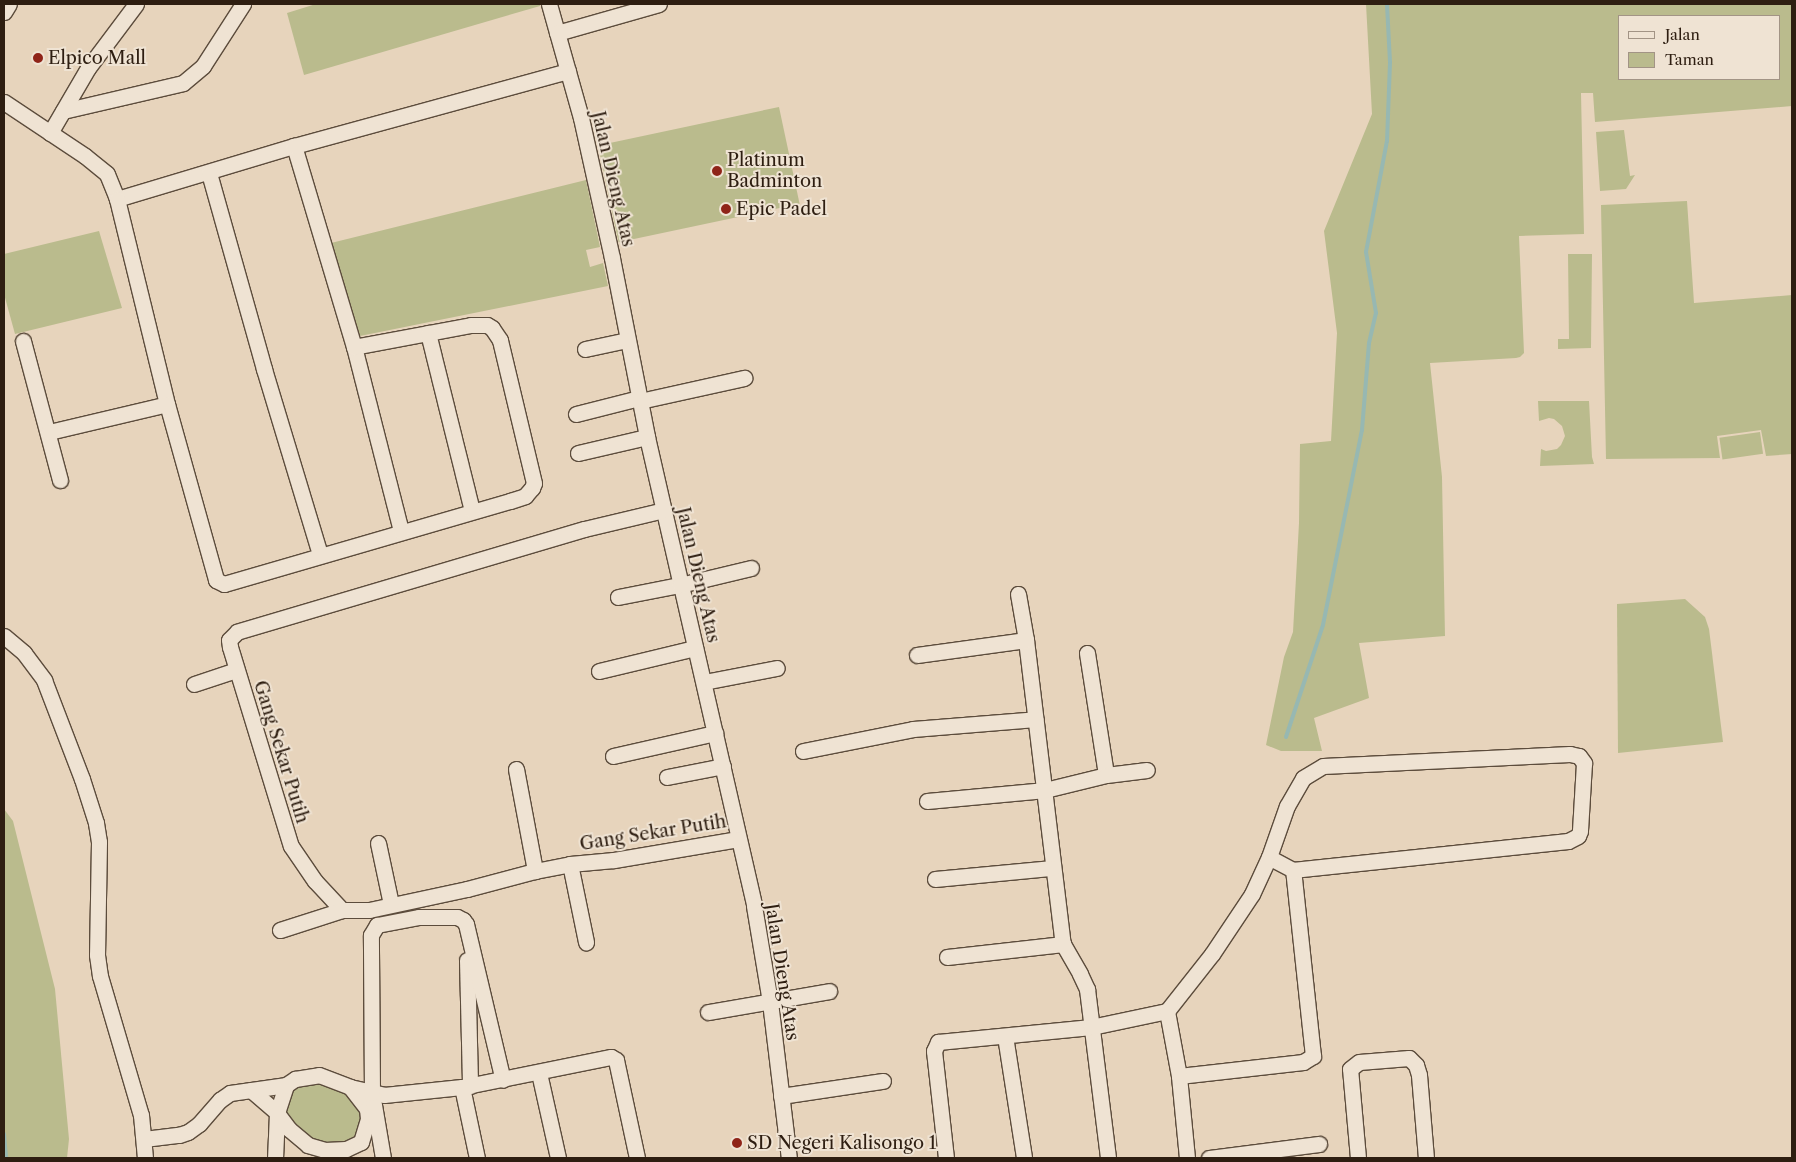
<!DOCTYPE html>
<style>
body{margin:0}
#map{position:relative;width:1796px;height:1162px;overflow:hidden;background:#e7d4bc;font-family:"Libre Caslon Text",serif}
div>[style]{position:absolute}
.green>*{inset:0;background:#babb8d;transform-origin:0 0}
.stream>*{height:4px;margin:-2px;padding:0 2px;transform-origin:2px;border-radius:2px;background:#97b8b2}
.roads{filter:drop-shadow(1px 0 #5c4c3c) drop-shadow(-1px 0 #5c4c3c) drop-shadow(0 1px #5c4c3c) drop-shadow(0 -1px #5c4c3c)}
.minor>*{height:15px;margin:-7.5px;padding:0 7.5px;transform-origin:7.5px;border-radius:7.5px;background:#efe3d3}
.dots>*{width:14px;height:14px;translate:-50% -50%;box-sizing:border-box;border:2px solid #efe3d3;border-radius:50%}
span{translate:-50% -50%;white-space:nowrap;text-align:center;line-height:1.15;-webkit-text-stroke:4px #efe3d3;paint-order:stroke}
.poi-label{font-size:18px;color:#2e1e11}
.left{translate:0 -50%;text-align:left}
.street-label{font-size:18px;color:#2e1e11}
.frame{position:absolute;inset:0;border:5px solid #2e1e11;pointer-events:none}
.legend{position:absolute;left:1618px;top:15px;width:162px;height:65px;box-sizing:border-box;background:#efe3d3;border:1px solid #a29485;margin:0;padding:6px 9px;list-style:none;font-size:15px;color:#2e1e11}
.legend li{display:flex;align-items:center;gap:10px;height:25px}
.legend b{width:25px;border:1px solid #a29485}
</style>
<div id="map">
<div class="green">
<div style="clip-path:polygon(316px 4px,540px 4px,540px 6px,304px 75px,287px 13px)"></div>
<div style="clip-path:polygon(evenodd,1366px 4px,1792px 4px,1792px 106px,1595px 122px,1593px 93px,1581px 93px,1584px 234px,1519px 236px,1524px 353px,1520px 357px,1516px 358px,1430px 363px,1442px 477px,1445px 636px,1359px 643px,1369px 698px,1314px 718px,1322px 751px,1281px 751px,1266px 745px,1284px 657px,1293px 632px,1299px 523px,1300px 444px,1331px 441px,1337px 333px,1324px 231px,1372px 114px,1366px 4px,1620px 16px,1780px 16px,1780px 79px,1620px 79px,1620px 16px)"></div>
<div style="left:779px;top:107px;width:99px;height:185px;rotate:78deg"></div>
<div style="clip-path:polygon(1624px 130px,1630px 176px,1635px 175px,1626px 189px,1600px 191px,1596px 132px)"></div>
<div style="clip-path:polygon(586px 180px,600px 247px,586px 250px,590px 267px,603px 263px,608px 286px,360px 336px,331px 243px)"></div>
<div style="clip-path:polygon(1687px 201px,1694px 303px,1792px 295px,1792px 454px,1766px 456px,1761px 430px,1717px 436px,1720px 458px,1606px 459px,1601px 205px)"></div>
<div style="clip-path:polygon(99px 231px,122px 308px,15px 334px,4px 294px,4px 254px)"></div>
<div style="clip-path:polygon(1568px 254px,1592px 254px,1591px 348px,1558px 349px,1558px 339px,1569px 339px)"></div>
<div style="clip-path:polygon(1538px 401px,1589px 401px,1592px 457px,1594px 464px,1540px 466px,1541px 449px,1546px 451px,1557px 449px,1561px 445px,1565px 436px,1562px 426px,1554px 419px,1549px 418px,1539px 421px)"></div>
<div style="left:1760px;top:432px;width:22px;height:41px;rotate:82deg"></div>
<div style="clip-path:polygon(1685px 599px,1705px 617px,1709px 629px,1723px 742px,1618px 753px,1617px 604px)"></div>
<div style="clip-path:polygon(4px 809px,13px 821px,55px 989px,69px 1139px,67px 1158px,4px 1158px)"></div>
<div style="clip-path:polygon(318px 1083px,339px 1089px,349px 1096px,362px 1112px,359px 1133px,350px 1140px,329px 1143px,316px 1141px,301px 1132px,292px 1124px,285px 1112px,287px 1094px,293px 1089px,299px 1085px)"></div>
</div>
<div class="stream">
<div style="left:1286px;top:737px;width:118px;rotate:-71.7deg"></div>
<div style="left:1323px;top:625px;width:199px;rotate:-78.7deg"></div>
<div style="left:1362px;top:430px;width:87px;rotate:-85.4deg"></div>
<div style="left:1369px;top:343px;width:31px;rotate:-77deg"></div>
<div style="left:1376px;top:313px;width:62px;rotate:-99.3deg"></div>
<div style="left:1366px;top:252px;width:113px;rotate:-79.3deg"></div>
<div style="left:1387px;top:141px;width:79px;rotate:-87.8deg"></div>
<div style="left:1390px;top:62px;width:58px;rotate:-93deg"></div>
<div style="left:4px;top:1134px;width:24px;rotate:85deg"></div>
</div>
<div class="roads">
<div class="minor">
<div style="left:549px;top:4px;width:118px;rotate:74.3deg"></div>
<div style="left:581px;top:118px;width:143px;rotate:77.5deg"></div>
<div style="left:612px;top:258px;width:182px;rotate:78.9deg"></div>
<div style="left:647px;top:437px;width:481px;rotate:77.1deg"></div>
<div style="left:754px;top:906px;width:97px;rotate:80.5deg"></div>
<div style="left:770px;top:1002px;width:157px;rotate:83.1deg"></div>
<div style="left:4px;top:12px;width:9px;rotate:-58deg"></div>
<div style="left:557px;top:33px;width:106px;rotate:-15.9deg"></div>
<div style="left:4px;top:102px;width:97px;rotate:33.7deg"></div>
<div style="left:85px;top:156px;width:28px;rotate:39deg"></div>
<div style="left:107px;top:174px;width:27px;rotate:68deg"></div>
<div style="left:117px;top:199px;width:185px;rotate:-16.7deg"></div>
<div style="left:63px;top:111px;width:123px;rotate:-13.1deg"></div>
<div style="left:183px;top:83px;width:26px;rotate:-40deg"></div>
<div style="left:203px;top:66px;width:74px;rotate:-57.2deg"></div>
<div style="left:50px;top:133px;width:75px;rotate:-59.7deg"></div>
<div style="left:88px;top:68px;width:80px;rotate:-53.1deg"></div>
<div style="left:209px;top:173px;width:204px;rotate:74.3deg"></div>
<div style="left:264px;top:369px;width:194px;rotate:73.2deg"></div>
<div style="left:117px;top:199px;width:211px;rotate:76.3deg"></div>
<div style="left:167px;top:404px;width:183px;rotate:74.4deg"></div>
<div style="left:216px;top:580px;width:9px;rotate:27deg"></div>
<div style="left:224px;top:584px;width:298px;rotate:-16.2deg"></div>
<div style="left:510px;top:501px;width:16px;rotate:-18deg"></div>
<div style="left:525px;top:496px;width:11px;rotate:-49deg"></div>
<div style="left:532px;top:488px;width:5px;rotate:-68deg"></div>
<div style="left:534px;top:483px;width:147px;rotate:-103.4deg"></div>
<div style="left:500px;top:340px;width:14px;rotate:-124deg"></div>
<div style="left:492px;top:328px;width:6px;rotate:-149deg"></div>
<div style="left:487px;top:325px;width:16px;rotate:180deg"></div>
<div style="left:471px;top:325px;width:119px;rotate:169.4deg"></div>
<div style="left:428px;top:333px;width:183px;rotate:76.1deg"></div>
<div style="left:23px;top:341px;width:144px;rotate:75.1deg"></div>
<div style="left:585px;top:349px;width:43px;rotate:-12.1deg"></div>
<div style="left:640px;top:401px;width:107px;rotate:-12.5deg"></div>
<div style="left:576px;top:414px;width:65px;rotate:-14.3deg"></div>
<div style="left:49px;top:432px;width:121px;rotate:-13.3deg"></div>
<div style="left:578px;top:453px;width:71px;rotate:-13.1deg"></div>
<div style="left:664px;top:510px;width:82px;rotate:166.6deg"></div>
<div style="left:584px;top:529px;width:362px;rotate:163.5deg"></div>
<div style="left:237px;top:632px;width:11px;rotate:135deg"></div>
<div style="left:229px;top:640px;width:7px;rotate:82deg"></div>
<div style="left:230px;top:647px;width:208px;rotate:73deg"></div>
<div style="left:291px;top:846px;width:42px;rotate:55.6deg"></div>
<div style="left:315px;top:881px;width:40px;rotate:47deg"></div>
<div style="left:342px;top:910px;width:27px"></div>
<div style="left:369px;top:910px;width:100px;rotate:-12.1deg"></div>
<div style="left:467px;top:889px;width:70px;rotate:-14.8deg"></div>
<div style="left:535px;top:871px;width:36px;rotate:-11deg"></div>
<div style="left:570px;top:864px;width:44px;rotate:-5.2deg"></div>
<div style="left:614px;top:860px;width:126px;rotate:-9.6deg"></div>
<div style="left:401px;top:531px;width:190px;rotate:-104.3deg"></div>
<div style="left:354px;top:347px;width:210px;rotate:-106.6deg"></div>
<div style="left:294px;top:146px;width:284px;rotate:-15.3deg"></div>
<div style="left:1018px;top:594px;width:47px;rotate:80.1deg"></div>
<div style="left:1026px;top:640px;width:306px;rotate:83.1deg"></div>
<div style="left:1063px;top:944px;width:34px;rotate:60deg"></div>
<div style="left:1080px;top:974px;width:17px;rotate:65deg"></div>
<div style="left:1087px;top:989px;width:170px;rotate:82.9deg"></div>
<div style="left:618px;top:597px;width:63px;rotate:-11deg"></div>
<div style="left:680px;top:585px;width:73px;rotate:-13.5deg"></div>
<div style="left:4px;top:636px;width:26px;rotate:40deg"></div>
<div style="left:24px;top:653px;width:34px;rotate:53deg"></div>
<div style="left:44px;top:680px;width:106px;rotate:69deg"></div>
<div style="left:82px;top:779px;width:46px;rotate:72.3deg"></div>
<div style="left:96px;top:823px;width:19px;rotate:81deg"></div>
<div style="left:99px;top:842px;width:113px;rotate:91deg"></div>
<div style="left:97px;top:955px;width:21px;rotate:82deg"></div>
<div style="left:100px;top:976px;width:145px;rotate:73.6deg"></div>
<div style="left:141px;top:1115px;width:43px;rotate:84.7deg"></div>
<div style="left:1087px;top:653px;width:123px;rotate:81.1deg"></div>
<div style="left:917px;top:655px;width:110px;rotate:-7.8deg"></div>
<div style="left:599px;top:671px;width:99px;rotate:-13.5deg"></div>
<div style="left:704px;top:682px;width:74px;rotate:-10.9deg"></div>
<div style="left:194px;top:684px;width:44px;rotate:-18.4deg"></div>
<div style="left:803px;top:751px;width:112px;rotate:-11.3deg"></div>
<div style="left:913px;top:729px;width:123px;rotate:-4.6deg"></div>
<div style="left:613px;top:756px;width:105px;rotate:-12.7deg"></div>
<div style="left:516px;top:769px;width:104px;rotate:79.4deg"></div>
<div style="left:667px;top:777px;width:57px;rotate:-11.1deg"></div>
<div style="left:927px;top:801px;width:119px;rotate:-5.3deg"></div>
<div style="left:1045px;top:790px;width:63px;rotate:-13.8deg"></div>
<div style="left:1106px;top:775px;width:41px;rotate:-7deg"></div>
<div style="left:378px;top:843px;width:62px;rotate:78deg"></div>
<div style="left:570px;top:864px;width:80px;rotate:78.4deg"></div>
<div style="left:935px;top:879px;width:118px;rotate:-5.4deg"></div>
<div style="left:280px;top:930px;width:65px;rotate:-17.9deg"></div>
<div style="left:947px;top:957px;width:117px;rotate:-6.4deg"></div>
<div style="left:467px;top:960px;width:126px;rotate:88.6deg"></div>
<div style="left:708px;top:1012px;width:123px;rotate:-9.8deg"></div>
<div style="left:1005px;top:1036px;width:123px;rotate:81.1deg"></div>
<div style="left:539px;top:1073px;width:87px;rotate:77.4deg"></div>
<div style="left:319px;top:1075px;width:33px;rotate:21deg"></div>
<div style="left:350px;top:1087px;width:28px;rotate:52deg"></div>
<div style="left:367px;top:1109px;width:10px;rotate:84deg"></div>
<div style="left:368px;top:1119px;width:24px;rotate:107deg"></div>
<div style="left:361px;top:1142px;width:17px;rotate:155deg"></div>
<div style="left:346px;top:1149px;width:21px;rotate:177deg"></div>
<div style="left:325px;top:1150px;width:18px;rotate:-164deg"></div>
<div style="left:308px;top:1145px;width:25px;rotate:-140deg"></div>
<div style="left:289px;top:1129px;width:20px;rotate:-127deg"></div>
<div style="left:277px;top:1113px;width:29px;rotate:-72deg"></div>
<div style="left:286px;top:1085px;width:11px;rotate:-34deg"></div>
<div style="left:295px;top:1079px;width:24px;rotate:-9deg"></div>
<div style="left:1179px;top:1076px;width:125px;rotate:-6.4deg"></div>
<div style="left:1303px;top:1062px;width:12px;rotate:-31deg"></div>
<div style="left:1313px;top:1056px;width:187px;rotate:-96.1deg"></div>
<div style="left:350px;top:1087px;width:35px;rotate:13deg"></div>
<div style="left:384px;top:1095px;width:78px;rotate:-5.9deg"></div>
<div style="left:462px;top:1087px;width:152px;rotate:-11.4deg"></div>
<div style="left:611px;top:1057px;width:6px;rotate:31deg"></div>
<div style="left:616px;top:1060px;width:100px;rotate:77.9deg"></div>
<div style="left:462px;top:1087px;width:73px;rotate:78.1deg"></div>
<div style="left:251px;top:1090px;width:35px;rotate:41deg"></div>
<div style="left:277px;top:1113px;width:45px;rotate:92.5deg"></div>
<div style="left:781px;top:1096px;width:103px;rotate:-8.4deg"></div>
<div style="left:144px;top:1139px;width:35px;rotate:-7deg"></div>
<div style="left:179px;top:1135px;width:9px;rotate:-18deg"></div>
<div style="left:188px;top:1132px;width:14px;rotate:-36deg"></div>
<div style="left:199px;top:1124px;width:32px;rotate:-49deg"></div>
<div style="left:220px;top:1100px;width:12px;rotate:-35deg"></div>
<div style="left:230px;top:1093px;width:57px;rotate:-8.1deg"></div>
<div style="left:383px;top:1158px;width:66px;rotate:-99.6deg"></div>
<div style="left:372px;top:1093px;width:158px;rotate:-90.4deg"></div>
<div style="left:371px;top:935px;width:12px;rotate:-59deg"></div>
<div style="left:377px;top:925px;width:43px;rotate:-10.8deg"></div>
<div style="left:419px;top:917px;width:38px"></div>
<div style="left:457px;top:917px;width:7px;rotate:27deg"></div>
<div style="left:463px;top:920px;width:5px;rotate:53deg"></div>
<div style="left:466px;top:924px;width:160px;rotate:76.7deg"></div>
<div style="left:946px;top:1158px;width:108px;rotate:-96.4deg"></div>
<div style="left:934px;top:1051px;width:10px;rotate:-66deg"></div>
<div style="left:938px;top:1042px;width:154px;rotate:-5.6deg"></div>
<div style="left:1091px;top:1027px;width:78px;rotate:-11.9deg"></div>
<div style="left:1187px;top:1158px;width:82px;rotate:-95.6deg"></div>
<div style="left:1179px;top:1076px;width:66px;rotate:-100.5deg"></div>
<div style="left:1167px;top:1011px;width:73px;rotate:-51.7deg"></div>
<div style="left:1212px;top:954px;width:72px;rotate:-56.3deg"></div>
<div style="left:1252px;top:894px;width:41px;rotate:-65.3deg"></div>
<div style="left:1269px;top:857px;width:54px;rotate:-70.6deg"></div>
<div style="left:1287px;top:806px;width:32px;rotate:-60deg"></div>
<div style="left:1303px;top:778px;width:23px;rotate:-31deg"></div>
<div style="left:1323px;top:766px;width:247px;rotate:-2.8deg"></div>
<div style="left:1570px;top:754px;width:9px;rotate:13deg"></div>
<div style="left:1579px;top:756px;width:9px;rotate:54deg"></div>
<div style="left:1584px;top:763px;width:68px;rotate:93.4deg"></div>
<div style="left:1580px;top:831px;width:5px;rotate:112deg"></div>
<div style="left:1578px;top:836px;width:11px;rotate:153deg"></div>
<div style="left:1568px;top:841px;width:277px;rotate:174deg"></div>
<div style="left:1293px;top:870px;width:27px;rotate:-152deg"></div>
<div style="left:1209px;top:1158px;width:111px;rotate:-7.3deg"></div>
<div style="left:1358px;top:1158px;width:89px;rotate:-95.1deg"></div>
<div style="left:1350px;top:1069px;width:11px;rotate:-38deg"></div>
<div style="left:1359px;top:1062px;width:50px;rotate:-4.6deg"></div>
<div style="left:1409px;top:1058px;width:10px;rotate:45deg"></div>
<div style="left:1416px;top:1065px;width:10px;rotate:73deg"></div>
<div style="left:1419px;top:1075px;width:83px;rotate:85.2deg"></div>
</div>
</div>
<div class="dots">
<div style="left:38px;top:58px;background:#8f2418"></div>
<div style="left:717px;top:171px;background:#8f2418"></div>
<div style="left:726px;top:209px;background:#8f2418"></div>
<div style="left:737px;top:1143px;background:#8f2418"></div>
</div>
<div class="poi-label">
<span class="left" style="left:48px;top:58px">Elpico Mall</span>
<span class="left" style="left:727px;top:171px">Platinum<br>Badminton</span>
<span class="left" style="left:736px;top:209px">Epic Padel</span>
<span class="left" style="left:747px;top:1143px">SD Negeri Kalisongo 1</span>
</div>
<div class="street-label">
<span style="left:613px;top:179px;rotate:77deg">Jalan Dieng Atas</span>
<span style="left:698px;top:575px;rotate:77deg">Jalan Dieng Atas</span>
<span style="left:281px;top:752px;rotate:73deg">Gang Sekar Putih</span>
<span style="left:653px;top:833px;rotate:-9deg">Gang Sekar Putih</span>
<span style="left:782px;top:972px;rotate:81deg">Jalan Dieng Atas</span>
</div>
<div class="frame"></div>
<ul class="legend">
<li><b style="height:6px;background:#efe3d3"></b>Jalan</li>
<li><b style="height:14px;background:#babb8d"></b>Taman</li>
</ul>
</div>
